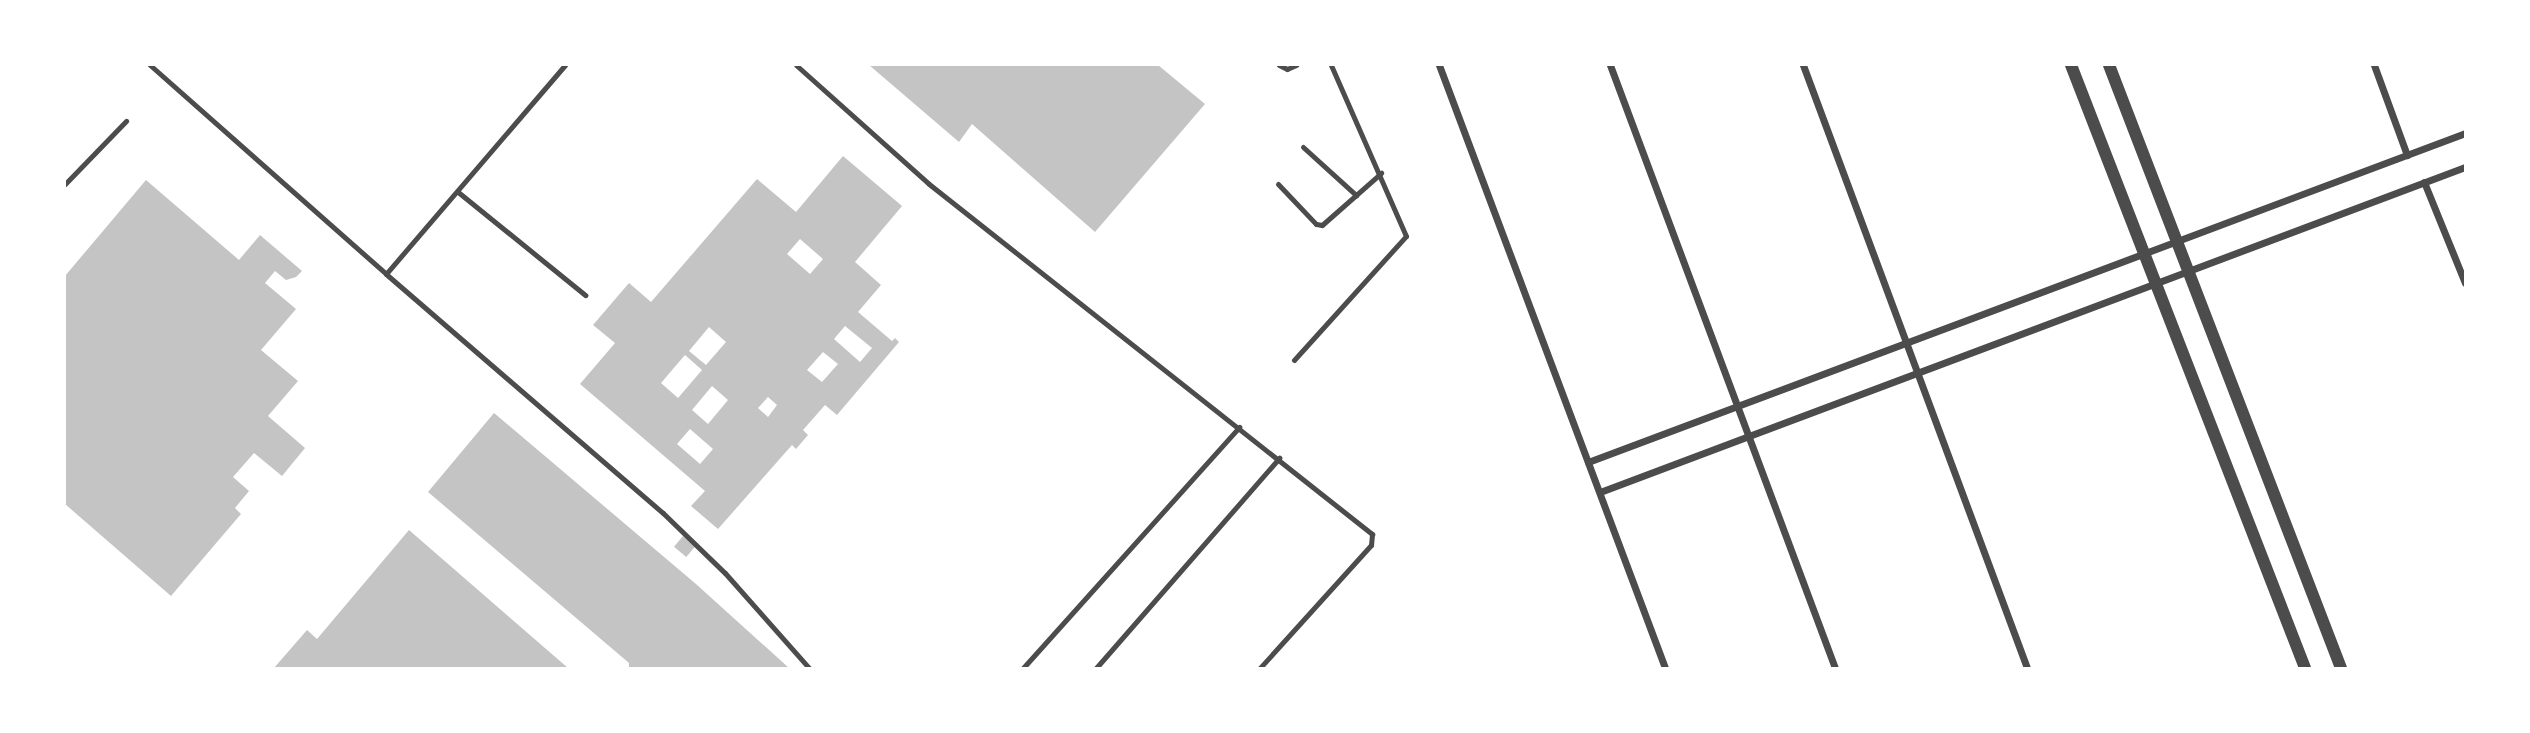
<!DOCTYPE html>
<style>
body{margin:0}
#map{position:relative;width:2530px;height:733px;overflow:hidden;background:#fff;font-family:"Source Sans 3",sans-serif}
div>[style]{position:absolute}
.building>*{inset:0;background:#c4c4c4;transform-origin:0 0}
.service>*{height:5px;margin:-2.5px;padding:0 2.5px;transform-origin:2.5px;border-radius:2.5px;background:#4c4c4c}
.minor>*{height:7px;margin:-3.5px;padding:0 3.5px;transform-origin:3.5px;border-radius:3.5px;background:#4c4c4c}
.tertiary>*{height:12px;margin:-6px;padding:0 6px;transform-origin:6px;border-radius:6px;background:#4c4c4c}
span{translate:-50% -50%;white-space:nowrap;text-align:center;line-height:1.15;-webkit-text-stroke:7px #fff;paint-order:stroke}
.frame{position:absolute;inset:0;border:66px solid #fff;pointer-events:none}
</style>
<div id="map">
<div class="building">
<div style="clip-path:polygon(869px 65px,1158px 65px,1205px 104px,1095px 232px,972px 124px,959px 142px)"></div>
<div style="clip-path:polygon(evenodd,843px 156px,902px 206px,855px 262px,881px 285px,858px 312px,892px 341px,895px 338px,899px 342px,837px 415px,825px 405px,803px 430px,808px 435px,796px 449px,792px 445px,718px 529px,691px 506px,705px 491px,580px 384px,615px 343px,593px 325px,629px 283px,651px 302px,757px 179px,796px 212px,843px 156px,800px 239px,823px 259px,810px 274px,787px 254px,800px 239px,843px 156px,845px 326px,872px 348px,860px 362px,834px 339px,845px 326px,843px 156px,709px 327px,726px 342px,706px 365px,689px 351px,709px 327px,843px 156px,823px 352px,838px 364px,822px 382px,807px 370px,823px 352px,843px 156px,685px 355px,702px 370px,678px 398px,661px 383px,685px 355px,843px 156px,712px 386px,728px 400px,708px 424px,692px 410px,712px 386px,843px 156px,768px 397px,777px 405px,768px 417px,758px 408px,768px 397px,843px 156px,690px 429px,713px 449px,700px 464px,677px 444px,690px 429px)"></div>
<div style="clip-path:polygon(146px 180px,239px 260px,260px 235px,302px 271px,296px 277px,286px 280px,275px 271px,265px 283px,296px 309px,261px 350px,298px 381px,268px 416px,305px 448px,282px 476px,254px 453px,233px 477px,249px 491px,235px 508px,241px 514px,171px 596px,65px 504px,65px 276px)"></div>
<div style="clip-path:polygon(494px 413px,696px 584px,789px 668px,629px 668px,629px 663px,428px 492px)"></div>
<div style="clip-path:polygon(409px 530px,568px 668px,274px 668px,307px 630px,317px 639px)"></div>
<div style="left:683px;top:536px;width:16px;height:14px;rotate:40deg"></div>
</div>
<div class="service">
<div style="left:150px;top:65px;width:315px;rotate:41.5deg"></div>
<div style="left:565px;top:65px;width:275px;rotate:130.6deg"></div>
<div style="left:386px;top:274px;width:366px;rotate:40.8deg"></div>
<div style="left:663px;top:513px;width:86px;rotate:44.1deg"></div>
<div style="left:725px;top:573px;width:127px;rotate:48.5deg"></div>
<div style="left:796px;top:65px;width:178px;rotate:41.8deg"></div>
<div style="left:929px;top:184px;width:565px;rotate:38.31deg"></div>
<div style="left:1372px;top:534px;width:11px;rotate:95deg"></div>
<div style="left:1371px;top:545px;width:166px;rotate:132.1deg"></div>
<div style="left:1279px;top:65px;width:9px;rotate:27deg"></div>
<div style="left:1287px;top:69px;width:10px;rotate:-24deg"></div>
<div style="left:1303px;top:147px;width:72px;rotate:42.2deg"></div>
<div style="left:65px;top:184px;width:88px;rotate:-45.9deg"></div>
<div style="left:1278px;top:184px;width:55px;rotate:46.5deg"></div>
<div style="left:1316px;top:224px;width:6px;rotate:9deg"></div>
<div style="left:1322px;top:225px;width:79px;rotate:-41.4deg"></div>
<div style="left:458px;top:192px;width:164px;rotate:39deg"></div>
<div style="left:1294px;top:360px;width:167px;rotate:-47.9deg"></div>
<div style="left:1406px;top:236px;width:187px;rotate:-113.7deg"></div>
<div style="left:1023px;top:668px;width:324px;rotate:-48.1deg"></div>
<div style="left:1096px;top:668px;width:279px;rotate:-48.9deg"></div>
</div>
<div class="minor">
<div style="left:1439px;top:65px;width:644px;rotate:69.45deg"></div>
<div style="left:1610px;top:65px;width:644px;rotate:69.54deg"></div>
<div style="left:1803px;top:65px;width:643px;rotate:69.62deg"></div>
<div style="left:2374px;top:65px;width:96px;rotate:69.9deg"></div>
<div style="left:2424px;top:182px;width:109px;rotate:67.9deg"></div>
<div style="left:1588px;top:462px;width:937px;rotate:-20.56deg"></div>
<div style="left:1600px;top:492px;width:924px;rotate:-20.59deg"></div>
</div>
<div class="tertiary">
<div style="left:2071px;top:65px;width:647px;rotate:68.79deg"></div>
<div style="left:2109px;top:65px;width:646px;rotate:68.96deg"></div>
</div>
<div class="frame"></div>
</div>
